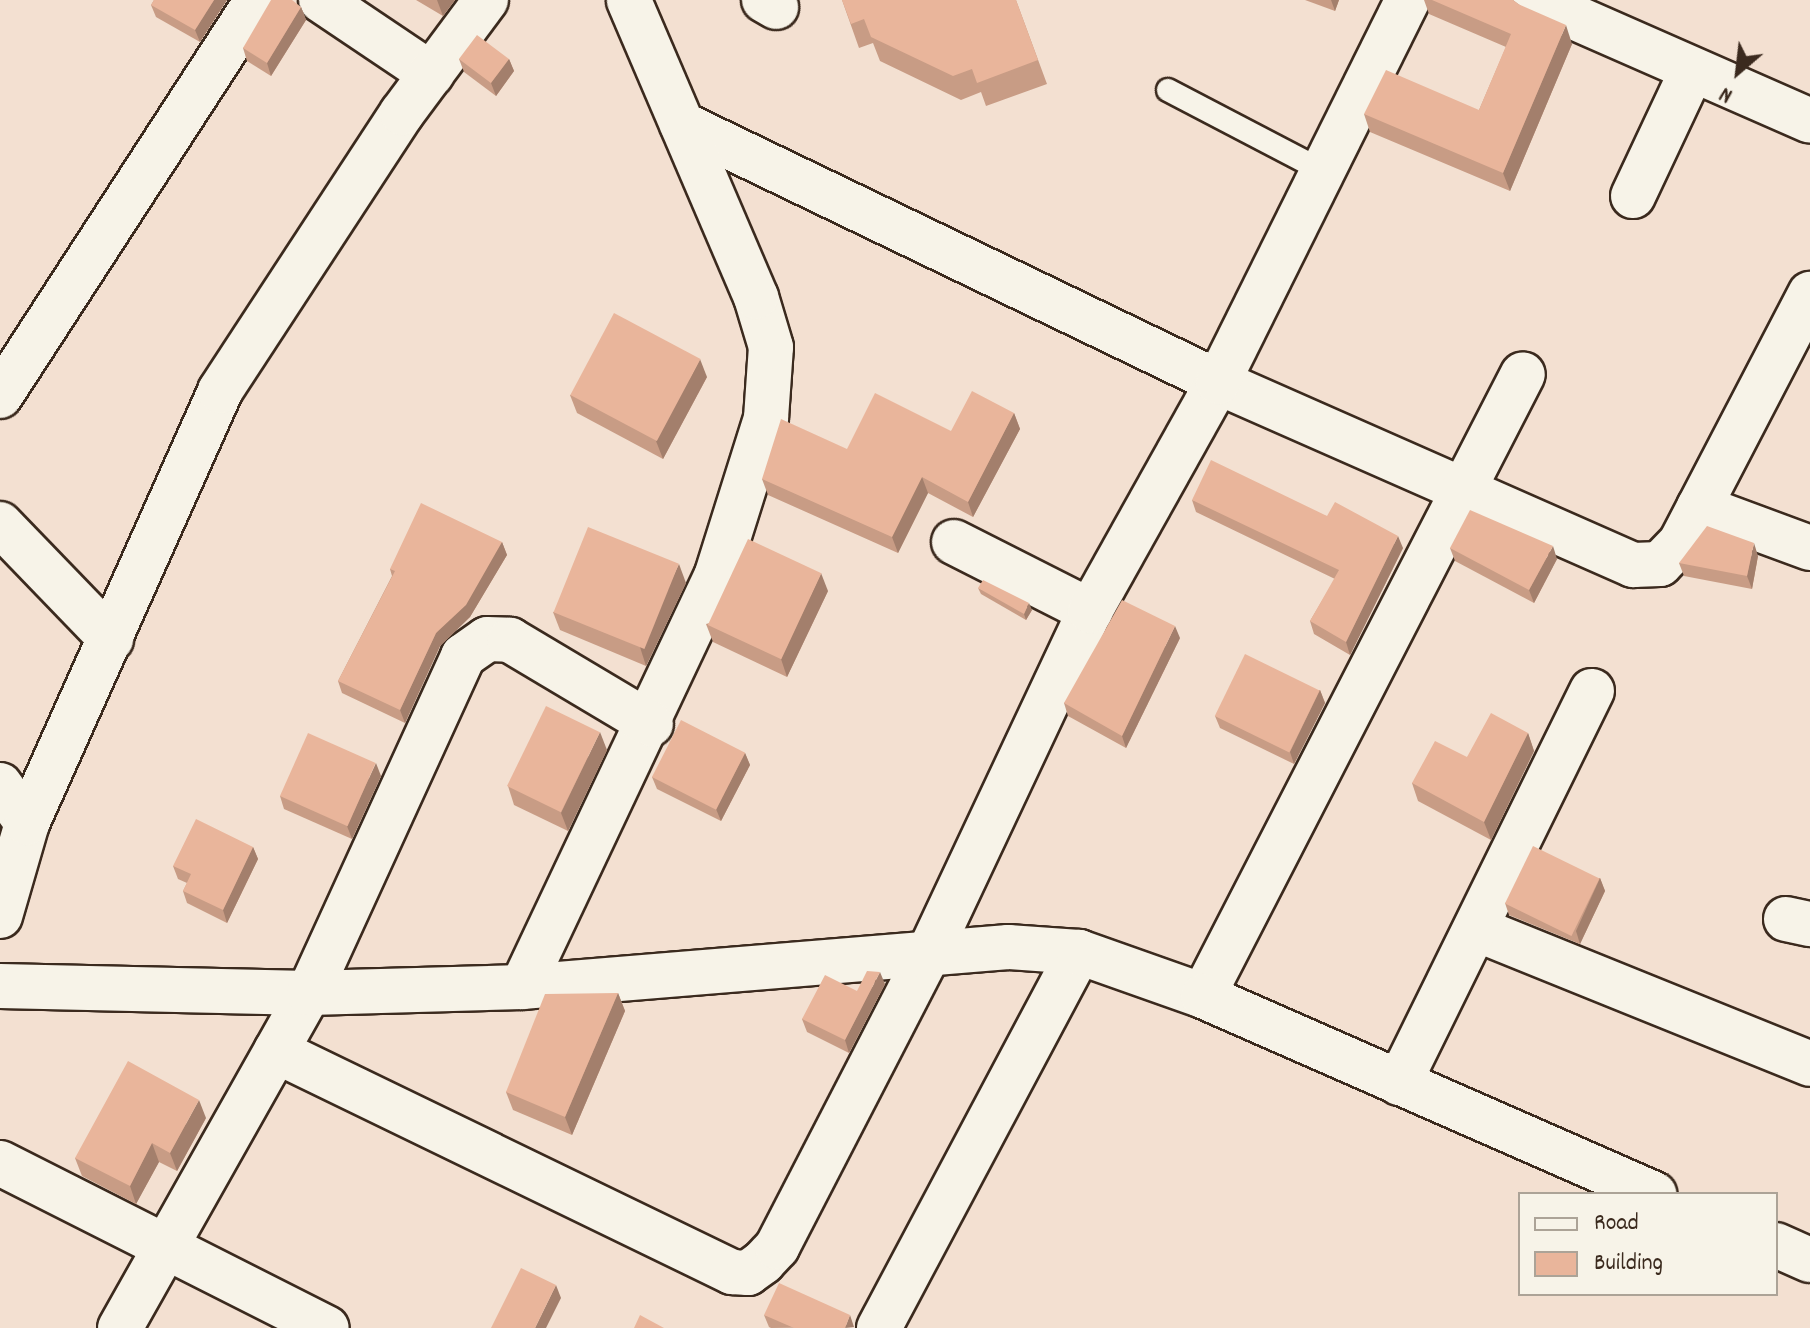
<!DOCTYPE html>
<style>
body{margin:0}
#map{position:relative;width:1810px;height:1328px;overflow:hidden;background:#f3e0d1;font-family:Dekko,sans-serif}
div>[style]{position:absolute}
.roads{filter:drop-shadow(2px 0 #3b2a1e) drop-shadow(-2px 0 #3b2a1e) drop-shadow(0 2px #3b2a1e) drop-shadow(0 -2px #3b2a1e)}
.lane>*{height:22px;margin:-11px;padding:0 11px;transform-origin:11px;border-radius:11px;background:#f7f3e8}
.street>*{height:44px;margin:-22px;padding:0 22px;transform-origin:22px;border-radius:22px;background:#f7f3e8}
.secondary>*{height:44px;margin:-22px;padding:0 22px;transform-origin:22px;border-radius:22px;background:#f7f3e8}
.wall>*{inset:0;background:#c89c85}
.shaded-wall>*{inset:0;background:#a37f6c}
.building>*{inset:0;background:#e9b59b;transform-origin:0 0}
span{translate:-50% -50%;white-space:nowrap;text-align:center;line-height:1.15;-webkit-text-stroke:6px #f7f3e8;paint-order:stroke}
.legend{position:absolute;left:1518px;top:1192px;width:260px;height:104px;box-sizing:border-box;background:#f7f3e8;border:2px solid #aca397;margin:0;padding:10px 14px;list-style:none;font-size:24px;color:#3b2a1e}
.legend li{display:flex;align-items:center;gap:16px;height:40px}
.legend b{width:40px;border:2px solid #aca397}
.north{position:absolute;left:1698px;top:32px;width:80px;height:80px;-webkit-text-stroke:6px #f7f3e8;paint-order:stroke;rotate:208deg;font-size:22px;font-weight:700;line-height:32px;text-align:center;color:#3b2a1e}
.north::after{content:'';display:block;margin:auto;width:28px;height:36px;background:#3b2a1e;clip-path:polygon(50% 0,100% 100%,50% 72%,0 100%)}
</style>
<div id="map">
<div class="roads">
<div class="lane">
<div style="left:1168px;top:90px;width:173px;rotate:27.6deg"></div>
</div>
<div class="street">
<div style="left:321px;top:0;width:133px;rotate:33.9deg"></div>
<div style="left:764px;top:0;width:14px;rotate:30deg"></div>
<div style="left:1535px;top:0;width:300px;rotate:23.7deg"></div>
<div style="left:682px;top:124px;width:595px;rotate:25.7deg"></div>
<div style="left:1218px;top:382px;width:454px;rotate:23.8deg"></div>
<div style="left:1633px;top:565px;width:27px;rotate:-2deg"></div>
<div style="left:1660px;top:564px;width:30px;rotate:-46deg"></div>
<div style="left:1681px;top:542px;width:280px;rotate:-62.5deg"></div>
<div style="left:1633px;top:196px;width:136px;rotate:-64.8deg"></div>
<div style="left:0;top:396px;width:472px;rotate:-57deg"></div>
<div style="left:1699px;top:507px;width:118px;rotate:20.3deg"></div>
<div style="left:0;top:524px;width:160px;rotate:46deg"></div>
<div style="left:954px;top:542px;width:153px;rotate:26.9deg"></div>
<div style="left:0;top:785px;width:47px;rotate:54.6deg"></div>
<div style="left:0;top:916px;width:97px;rotate:-73.8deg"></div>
<div style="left:27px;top:823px;width:473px;rotate:-65.9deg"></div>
<div style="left:220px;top:391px;width:332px;rotate:-56.8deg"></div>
<div style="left:402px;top:113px;width:141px;rotate:-53.4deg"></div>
<div style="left:1786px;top:919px;width:25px;rotate:12deg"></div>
<div style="left:1479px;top:930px;width:357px;rotate:22deg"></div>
<div style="left:522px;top:987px;width:454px;rotate:-64.7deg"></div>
<div style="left:716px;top:577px;width:167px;rotate:-72.5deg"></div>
<div style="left:766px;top:418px;width:71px;rotate:-86deg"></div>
<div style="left:771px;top:347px;width:52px;rotate:-106.7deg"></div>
<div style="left:756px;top:297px;width:323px;rotate:-113.2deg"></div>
<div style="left:1203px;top:996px;width:699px;rotate:-62.78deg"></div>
<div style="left:276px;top:1051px;width:507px;rotate:25.86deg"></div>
<div style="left:732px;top:1272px;width:16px;rotate:4deg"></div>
<div style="left:748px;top:1273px;width:19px;rotate:-36deg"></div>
<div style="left:763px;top:1262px;width:21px;rotate:-47deg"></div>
<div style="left:777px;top:1247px;width:331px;rotate:-62.7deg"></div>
<div style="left:929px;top:953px;width:378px;rotate:-64.8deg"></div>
<div style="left:1090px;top:611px;width:262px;rotate:-60.8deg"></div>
<div style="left:1218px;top:382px;width:427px;rotate:-63.6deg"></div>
<div style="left:1399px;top:1083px;width:437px;rotate:-63.8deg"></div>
<div style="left:0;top:1163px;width:366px;rotate:26.8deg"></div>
<div style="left:120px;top:1328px;width:385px;rotate:-60.6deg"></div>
<div style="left:309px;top:993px;width:371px;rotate:-65.4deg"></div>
<div style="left:463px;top:656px;width:29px;rotate:-35deg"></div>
<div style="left:487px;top:639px;width:23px;rotate:2deg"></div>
<div style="left:510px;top:640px;width:164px;rotate:30.8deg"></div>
<div style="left:879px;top:1328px;width:426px;rotate:-62deg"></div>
</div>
<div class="secondary">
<div style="left:0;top:986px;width:309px;rotate:1.3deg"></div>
<div style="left:309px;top:993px;width:213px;rotate:-1.6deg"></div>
<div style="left:522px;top:987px;width:488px;rotate:-4.7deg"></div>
<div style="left:1008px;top:947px;width:71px;rotate:4deg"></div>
<div style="left:1079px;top:952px;width:132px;rotate:19.5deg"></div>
<div style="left:1203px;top:996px;width:493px;rotate:23.7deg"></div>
<div style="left:1776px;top:1245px;width:37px;rotate:24deg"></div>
</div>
</div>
<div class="wall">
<div style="clip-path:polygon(154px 0,227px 0,200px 42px,156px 17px,151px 5px)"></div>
<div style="clip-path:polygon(416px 0,455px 0,443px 16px)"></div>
<div style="clip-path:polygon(842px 0,1016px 0,1047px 84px,986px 106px,981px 92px,961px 100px,880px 61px,873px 43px,859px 48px)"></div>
<div style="clip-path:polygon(1305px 0,1339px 0,1335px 11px)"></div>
<div style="clip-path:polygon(1424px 0,1513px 0,1572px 44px,1510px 191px,1370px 132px,1364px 114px,1479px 110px,1506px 47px,1429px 14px)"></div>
<div style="clip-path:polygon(301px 7px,306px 20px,271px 76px,247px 61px,243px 48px)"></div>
<div style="clip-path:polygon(459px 59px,509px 59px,514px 71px,496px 96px,464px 72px)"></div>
<div style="clip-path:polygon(707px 377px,663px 459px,577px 413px,570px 395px)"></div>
<div style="clip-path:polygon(1014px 413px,1020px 429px,973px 517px,928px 493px,898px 553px,768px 495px,762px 479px,847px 449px,951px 431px)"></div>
<div style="clip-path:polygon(1192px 500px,1327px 516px,1403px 548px,1350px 655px,1314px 634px,1310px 621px,1335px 579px,1196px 512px)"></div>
<div style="clip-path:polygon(502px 542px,507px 555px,470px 617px,440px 646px,405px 723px,342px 693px,338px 681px,392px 576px,390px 569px)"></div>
<div style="clip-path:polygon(1450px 548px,1557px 559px,1534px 603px,1455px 561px)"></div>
<div style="clip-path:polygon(1758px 556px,1752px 589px,1684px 576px,1679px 563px)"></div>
<div style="clip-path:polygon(686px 583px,646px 666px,560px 630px,553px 612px)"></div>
<div style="clip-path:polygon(978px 588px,1032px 610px,1026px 620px,981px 594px)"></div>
<div style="clip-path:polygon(828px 591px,787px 677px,713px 642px,706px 624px)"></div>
<div style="clip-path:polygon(1180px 638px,1126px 748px,1068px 716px,1064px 703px)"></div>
<div style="clip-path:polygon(1320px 690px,1325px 703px,1294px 764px,1220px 728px,1215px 716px)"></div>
<div style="clip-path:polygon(1528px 733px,1534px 751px,1491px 840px,1418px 801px,1412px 783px,1467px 757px)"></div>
<div style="clip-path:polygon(607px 750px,568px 831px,514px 805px,508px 786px)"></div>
<div style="clip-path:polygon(745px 753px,750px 765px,721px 821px,657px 789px,652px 777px)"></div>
<div style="clip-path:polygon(381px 776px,352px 839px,284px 809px,280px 796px)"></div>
<div style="clip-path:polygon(253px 847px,258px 859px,227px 923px,187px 903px,183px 891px,187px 883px,178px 879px,173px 866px)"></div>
<div style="clip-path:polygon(1600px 878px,1605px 891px,1580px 944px,1509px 915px,1505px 903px)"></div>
<div style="clip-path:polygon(885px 984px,849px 1053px,807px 1032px,802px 1019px,857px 991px)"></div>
<div style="clip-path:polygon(618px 993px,625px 1011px,572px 1135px,513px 1110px,506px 1092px)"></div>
<div style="clip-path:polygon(206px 1118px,177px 1171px,159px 1162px,136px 1204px,82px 1176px,75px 1158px)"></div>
<div style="clip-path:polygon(764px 1315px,854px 1327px,771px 1328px,769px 1327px)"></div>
</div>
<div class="shaded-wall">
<div style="clip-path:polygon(214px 0,227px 0,200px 42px,195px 30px)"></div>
<div style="clip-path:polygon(437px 0,455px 0,443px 16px)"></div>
<div style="clip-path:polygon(1331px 0,1339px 0,1335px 11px)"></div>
<div style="clip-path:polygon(301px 7px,306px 20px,271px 76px,267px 63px)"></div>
<div style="clip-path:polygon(1566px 25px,1572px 44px,1510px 191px,1503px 173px)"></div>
<div style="clip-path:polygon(509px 59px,514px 71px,496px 96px,491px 83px)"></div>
<div style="clip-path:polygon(700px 359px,707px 377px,663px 459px,656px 441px)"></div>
<div style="clip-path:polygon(1014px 413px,1020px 429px,973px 517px,968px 502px)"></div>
<div style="clip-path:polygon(922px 477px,928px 493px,898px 553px,892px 537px)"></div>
<div style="clip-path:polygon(1398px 536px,1403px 548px,1350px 655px,1346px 642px)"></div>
<div style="clip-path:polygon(502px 542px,507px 555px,470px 617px,440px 646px,405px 723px,400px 710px,436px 633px)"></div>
<div style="clip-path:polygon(1754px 543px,1758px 556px,1752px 589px,1747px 576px)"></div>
<div style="clip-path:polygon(1553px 546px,1557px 559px,1534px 603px,1529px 590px)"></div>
<div style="clip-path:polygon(679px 564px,686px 583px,646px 666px,640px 647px)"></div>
<div style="clip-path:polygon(821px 573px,828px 591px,787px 677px,781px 659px)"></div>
<div style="clip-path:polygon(1029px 603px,1032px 610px,1026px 620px,1024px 614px)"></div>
<div style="clip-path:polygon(1175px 626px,1180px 638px,1126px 748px,1122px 736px)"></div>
<div style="clip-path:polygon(1320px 690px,1325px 703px,1294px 764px,1290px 752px)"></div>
<div style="clip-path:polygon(600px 732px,607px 750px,568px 831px,561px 813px)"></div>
<div style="clip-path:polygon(1528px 733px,1534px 751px,1491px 840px,1484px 822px)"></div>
<div style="clip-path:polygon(745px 753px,750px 765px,721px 821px,716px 809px)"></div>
<div style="clip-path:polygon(376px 763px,381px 776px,352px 839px,347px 826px)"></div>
<div style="clip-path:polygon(253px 847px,258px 859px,227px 923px,223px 910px)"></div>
<div style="clip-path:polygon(1600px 878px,1605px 891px,1580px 944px,1576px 931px)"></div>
<div style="clip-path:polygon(880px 972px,885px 984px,849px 1053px,845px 1040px)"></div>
<div style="clip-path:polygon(618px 993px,625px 1011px,572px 1135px,565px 1117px)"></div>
<div style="clip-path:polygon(199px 1100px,206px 1118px,177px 1171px,170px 1153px)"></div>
<div style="clip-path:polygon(152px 1143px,159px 1162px,136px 1204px,130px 1186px)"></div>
<div style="clip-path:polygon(556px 1285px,561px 1298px,546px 1328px,535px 1328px)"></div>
<div style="clip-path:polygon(850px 1315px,854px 1327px,845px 1328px)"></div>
</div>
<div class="building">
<div style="clip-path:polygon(154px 0,214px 0,195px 30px,151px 5px)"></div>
<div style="clip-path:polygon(271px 0,292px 0,301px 7px,267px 63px,243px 48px)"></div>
<div style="clip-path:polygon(842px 0,1016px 0,1038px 60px,977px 83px,972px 69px,953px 76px,871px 37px,864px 19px,851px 24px)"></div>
<div style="clip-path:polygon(1432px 0,1513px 0,1518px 4px,1566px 25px,1503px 173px,1364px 114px,1386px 70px,1479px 110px,1511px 34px)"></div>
<div style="left:477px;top:35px;width:40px;height:30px;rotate:37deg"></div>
<div style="left:614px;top:313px;width:98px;height:93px;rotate:28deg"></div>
<div style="clip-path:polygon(972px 391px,1014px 413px,968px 502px,922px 477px,892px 537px,762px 479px,781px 419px,847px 449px,875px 393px,951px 431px)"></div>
<div style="clip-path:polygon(1211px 460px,1327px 516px,1335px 502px,1398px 536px,1346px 642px,1310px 621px,1339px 570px,1192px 500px)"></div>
<div style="clip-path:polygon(421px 503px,502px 542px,466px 605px,436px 633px,400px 710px,338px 681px,395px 571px,390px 569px)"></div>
<div style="clip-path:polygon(1470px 510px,1553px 546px,1529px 590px,1450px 548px)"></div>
<div style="clip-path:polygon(1707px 526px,1754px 543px,1747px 576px,1679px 563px)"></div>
<div style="left:588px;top:527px;width:98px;height:92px;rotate:22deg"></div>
<div style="left:748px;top:539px;width:81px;height:95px;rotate:25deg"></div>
<div style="clip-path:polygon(983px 580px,1029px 603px,1024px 614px,978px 588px)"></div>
<div style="clip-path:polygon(1122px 600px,1175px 626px,1122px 736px,1064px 703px)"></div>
<div style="left:1245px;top:654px;width:83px;height:69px;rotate:26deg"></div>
<div style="left:546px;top:706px;width:60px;height:89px;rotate:26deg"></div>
<div style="clip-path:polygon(1491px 713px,1528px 733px,1484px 822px,1412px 783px,1435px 741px,1467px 757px)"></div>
<div style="left:681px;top:720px;width:72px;height:64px;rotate:27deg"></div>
<div style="left:308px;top:733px;width:74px;height:69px;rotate:24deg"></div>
<div style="clip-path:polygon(196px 819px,253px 847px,223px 910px,183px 891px,191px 874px,173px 866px)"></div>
<div style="left:1533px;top:846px;width:74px;height:64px;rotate:26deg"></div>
<div style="clip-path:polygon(867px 971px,880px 972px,845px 1040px,802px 1019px,825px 975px,857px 991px)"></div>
<div style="clip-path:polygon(618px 993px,565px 1117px,506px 1092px,545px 994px)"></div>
<div style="clip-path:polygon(128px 1061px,199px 1100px,170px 1153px,152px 1143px,130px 1186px,75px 1158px)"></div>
<div style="clip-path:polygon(521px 1268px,556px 1285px,535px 1328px,491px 1328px)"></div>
<div style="clip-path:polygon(779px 1283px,850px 1315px,845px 1328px,794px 1328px,764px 1315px)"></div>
<div style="clip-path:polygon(640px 1315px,664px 1328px,634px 1328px)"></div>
</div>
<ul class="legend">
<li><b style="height:10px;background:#f7f3e8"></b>Road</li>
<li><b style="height:22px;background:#e9b59b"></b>Building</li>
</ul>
<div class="north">N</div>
</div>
